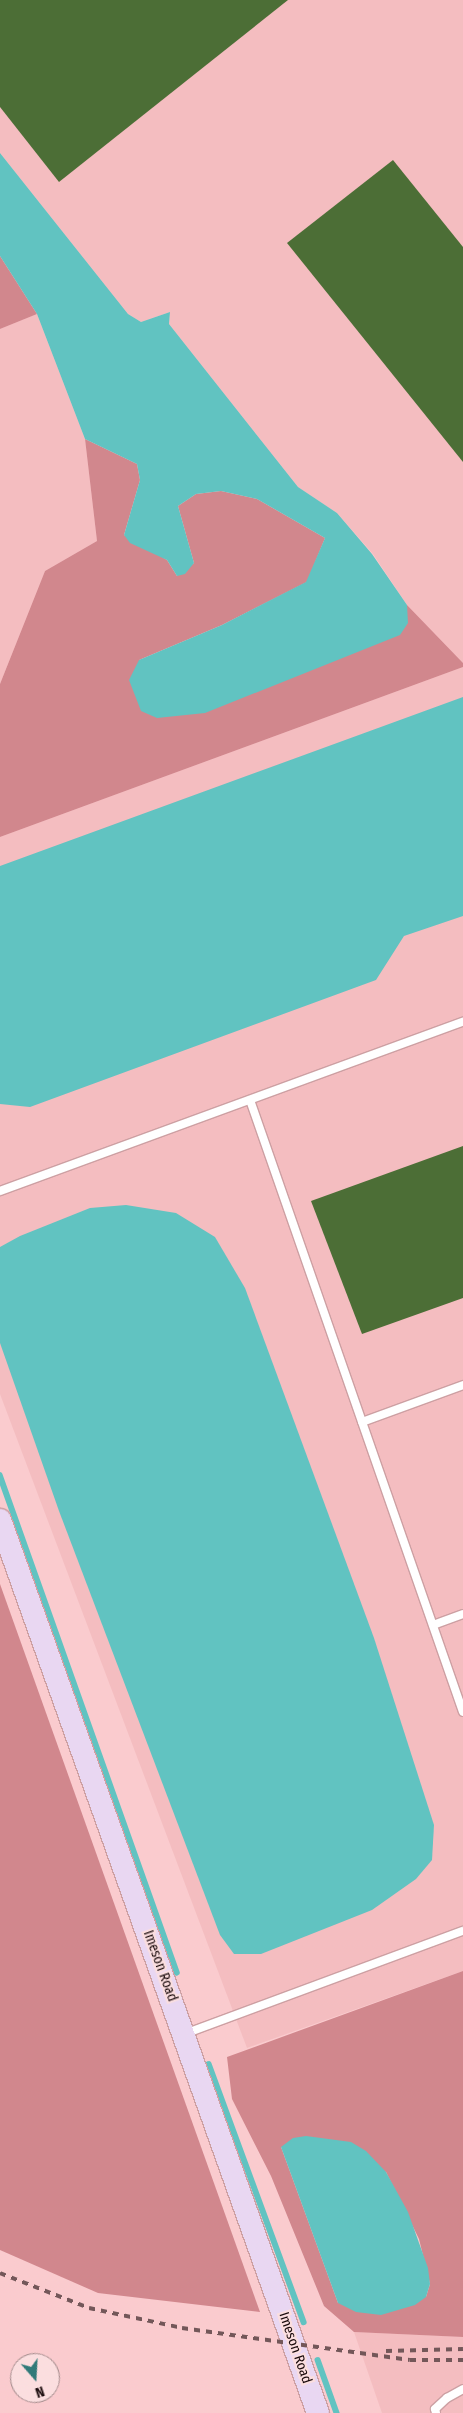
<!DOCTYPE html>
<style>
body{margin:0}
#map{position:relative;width:463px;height:2413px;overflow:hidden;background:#facbce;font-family:"Fira Sans Condensed",sans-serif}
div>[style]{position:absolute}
.built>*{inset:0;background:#f4bdc0}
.forest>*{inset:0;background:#d1878d}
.water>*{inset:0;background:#61c3c1}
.stream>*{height:5.5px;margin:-2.75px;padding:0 2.75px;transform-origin:2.75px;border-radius:2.75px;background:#61c3c1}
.building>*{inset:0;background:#4c6e36}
.roads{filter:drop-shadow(1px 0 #cda0a3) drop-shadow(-1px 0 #cda0a3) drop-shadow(0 1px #cda0a3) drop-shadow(0 -1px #cda0a3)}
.lane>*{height:8px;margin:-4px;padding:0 4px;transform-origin:4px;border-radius:4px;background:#fff}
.secondary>*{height:22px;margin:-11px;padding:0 11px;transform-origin:11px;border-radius:11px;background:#e9d7f2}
.rail>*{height:4px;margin-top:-2px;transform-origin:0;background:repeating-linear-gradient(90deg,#735759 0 6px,transparent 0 12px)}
span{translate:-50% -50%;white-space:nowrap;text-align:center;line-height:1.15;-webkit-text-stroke:4.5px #fbdedf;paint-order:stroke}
.street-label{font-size:14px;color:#190a0b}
.north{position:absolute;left:10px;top:2353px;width:50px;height:50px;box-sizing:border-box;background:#fbdedf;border:1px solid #a1898a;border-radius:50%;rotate:161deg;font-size:14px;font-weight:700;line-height:20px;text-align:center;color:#190a0b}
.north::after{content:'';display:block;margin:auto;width:18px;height:22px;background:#317a79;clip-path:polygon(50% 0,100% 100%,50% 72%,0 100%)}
</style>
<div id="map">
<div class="built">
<div style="clip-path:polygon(0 0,463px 0,463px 663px,407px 605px,373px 554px,337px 513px,298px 487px,169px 324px,170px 312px,141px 322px,128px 314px,0 153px)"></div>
<div style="clip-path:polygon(37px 314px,85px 439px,97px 541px,45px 571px,0 684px,0 329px)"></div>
<div style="clip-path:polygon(463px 667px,463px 1971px,247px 2048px,0 1394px,0 837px)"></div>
<div style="clip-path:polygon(354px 2332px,463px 2337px,463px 2413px,382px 2413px)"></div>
</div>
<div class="forest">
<div style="clip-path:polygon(0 256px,37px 314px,0 329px)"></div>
<div style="clip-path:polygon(85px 439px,137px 464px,140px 480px,124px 535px,167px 560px,177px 576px,194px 563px,178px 506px,196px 494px,221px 491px,257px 499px,325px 538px,307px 582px,222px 625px,139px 660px,407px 623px,407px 605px,463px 663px,463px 667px,0 837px,0 684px,45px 571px,97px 541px)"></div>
<div style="clip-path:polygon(0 1584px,260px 2312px,98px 2293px,0 2250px)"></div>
<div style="clip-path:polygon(evenodd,463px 1971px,463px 2337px,354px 2332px,324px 2306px,271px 2176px,232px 2099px,227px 2057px,463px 1971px,281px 2147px,386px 2172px,419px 2239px,430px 2284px,426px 2297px,338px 2303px,281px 2147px)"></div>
</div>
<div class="water">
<div style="clip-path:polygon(0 153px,128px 314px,141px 322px,170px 312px,169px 324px,298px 487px,337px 513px,372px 554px,407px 605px,408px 623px,400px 635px,205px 713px,157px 718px,141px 711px,129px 680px,139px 660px,222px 625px,306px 582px,325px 538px,257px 499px,221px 491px,196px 494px,178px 506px,194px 563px,185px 574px,177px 576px,167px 560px,130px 543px,124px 535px,140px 480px,137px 464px,85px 439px,37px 314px,0 256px)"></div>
<div style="clip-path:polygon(463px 697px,463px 916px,404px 936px,376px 980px,30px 1107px,0 1104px,0 866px)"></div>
<div style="clip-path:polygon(126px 1205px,176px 1213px,215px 1237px,245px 1288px,374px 1638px,434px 1825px,432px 1860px,416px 1879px,372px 1910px,261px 1954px,234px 1954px,220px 1935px,59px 1511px,0 1343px,0 1247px,20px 1236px,90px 1208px)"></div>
<div style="clip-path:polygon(306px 2136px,351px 2142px,366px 2151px,386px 2172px,408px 2212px,428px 2268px,430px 2284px,426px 2297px,415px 2305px,381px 2315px,356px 2312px,338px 2303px,281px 2147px,293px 2138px)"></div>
</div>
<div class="stream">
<div style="left:0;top:1475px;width:528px;rotate:70.4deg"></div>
<div style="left:209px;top:2064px;width:275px;rotate:69.8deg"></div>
<div style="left:318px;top:2360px;width:56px;rotate:70.3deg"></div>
</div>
<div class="building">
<div style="clip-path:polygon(0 0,288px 0,59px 182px,0 107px)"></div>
<div style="clip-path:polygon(393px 160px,463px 247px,463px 462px,287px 243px)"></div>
<div style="clip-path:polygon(463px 1146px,463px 1298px,362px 1334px,311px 1201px)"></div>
</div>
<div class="roads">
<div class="lane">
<div style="left:250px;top:1100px;width:648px;rotate:70.81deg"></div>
<div style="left:0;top:1191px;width:493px;rotate:-20.1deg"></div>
<div style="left:362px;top:1422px;width:108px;rotate:-20.1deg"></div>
<div style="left:433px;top:1625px;width:32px;rotate:-20deg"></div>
<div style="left:184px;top:2034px;width:297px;rotate:-20.3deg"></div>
<div style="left:436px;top:2413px;width:4px;rotate:-104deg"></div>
<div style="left:435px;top:2409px;width:16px;rotate:-43deg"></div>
<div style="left:447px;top:2398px;width:18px;rotate:-29deg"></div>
</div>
<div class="secondary">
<div style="left:0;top:1520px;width:948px;rotate:70.4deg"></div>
</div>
</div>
<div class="rail">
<div style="left:0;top:2273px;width:96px;rotate:21.5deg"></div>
<div style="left:89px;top:2308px;width:95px;rotate:12.1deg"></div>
<div style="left:182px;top:2328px;width:230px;rotate:8deg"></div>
<div style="left:410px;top:2360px;width:53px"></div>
<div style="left:386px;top:2351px;width:77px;rotate:-1.5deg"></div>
</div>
<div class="street-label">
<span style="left:160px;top:1966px;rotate:70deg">Imeson Road</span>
<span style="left:295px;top:2348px;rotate:71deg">Imeson Road</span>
</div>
<div class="north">N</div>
</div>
